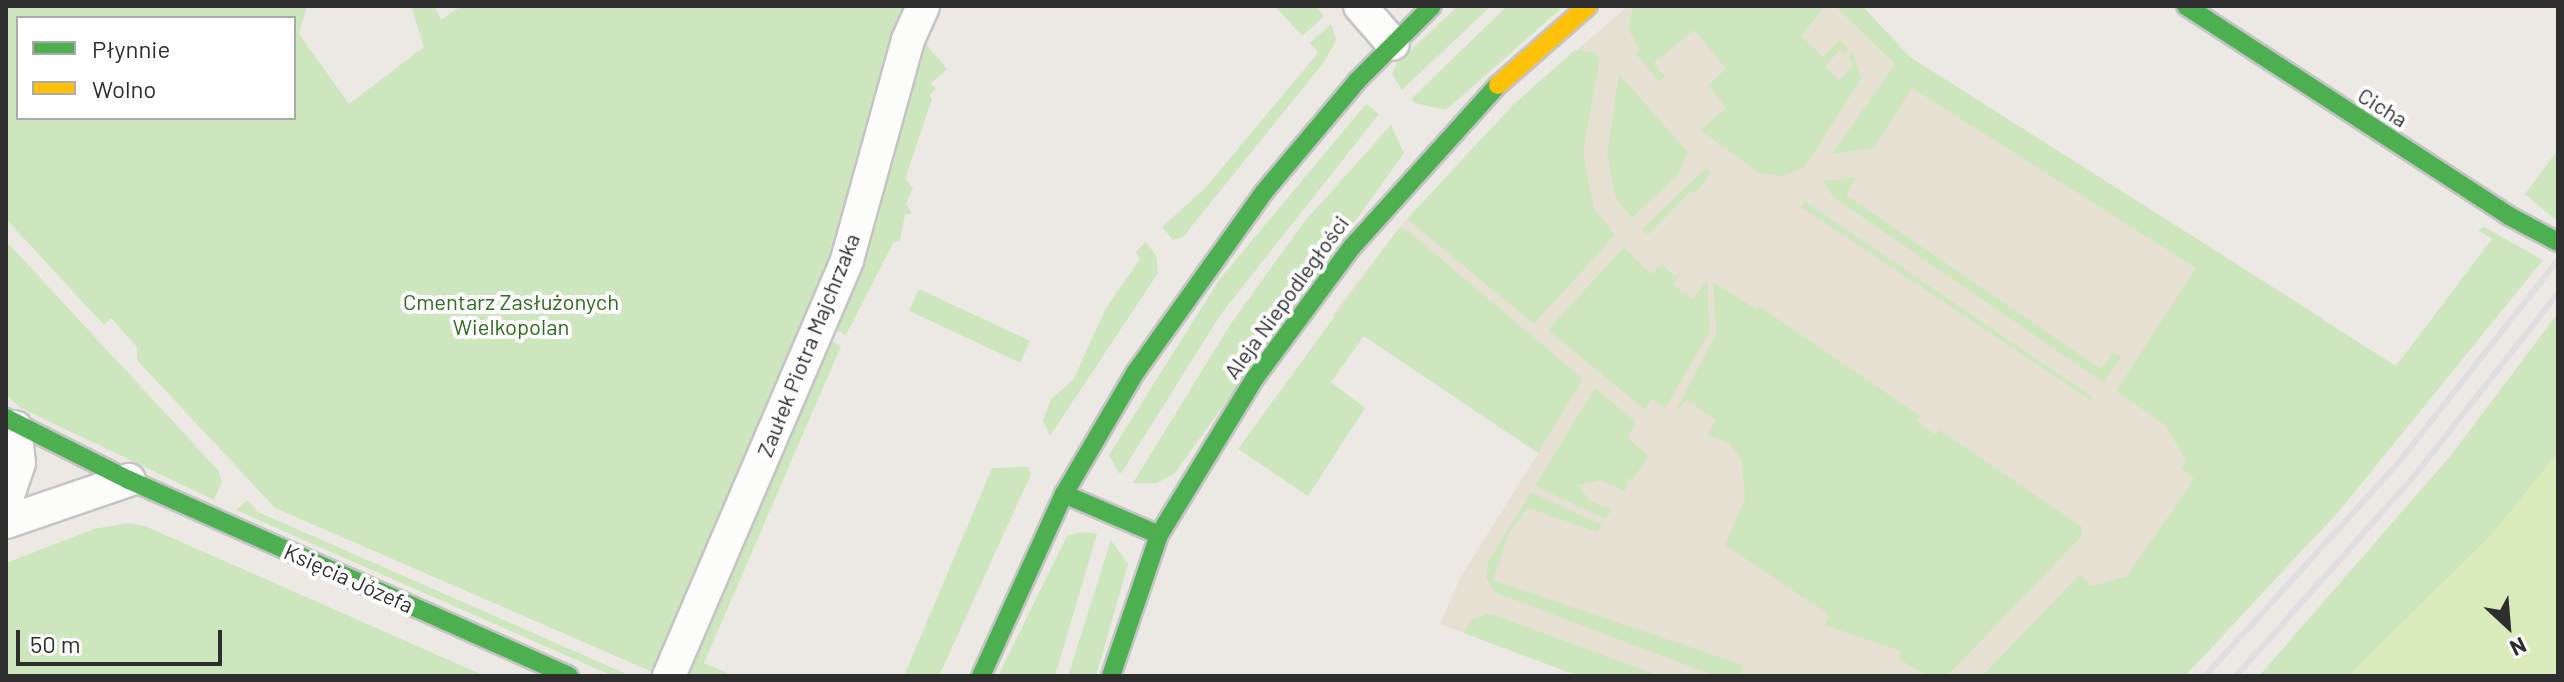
<!DOCTYPE html>
<meta charset="utf-8">
<style>
body{margin:0}
#map{position:relative;width:2564px;height:682px;overflow:hidden;background:#ece8e4;font-family:Barlow,sans-serif}
div>[style]{position:absolute}
.education>*{inset:0;background:#e6e0d3}
.green>*{inset:0;background:#cee6be;transform-origin:0 0}
.pitch>*{inset:0;background:#d9eabb}
.roads{filter:drop-shadow(2px 0 #c5c4c5) drop-shadow(-2px 0 #c5c4c5) drop-shadow(0 2px #c5c4c5) drop-shadow(0 -2px #c5c4c5)}
.street>*{height:32px;margin:-16px;padding:0 16px;transform-origin:16px;border-radius:16px;background:#fcfcfb}
.fast>*{height:18px;margin:-9px;padding:0 9px;transform-origin:9px;border-radius:9px;background:#4caf50}
.slow>*{height:18px;margin:-9px;padding:0 9px;transform-origin:9px;border-radius:9px;background:#ffc107}
.rail>*{height:6px;margin:-3px;padding:0 3px;transform-origin:3px;border-radius:3px;background:#dfdfe1}
span{translate:-50% -50%;white-space:nowrap;text-align:center;line-height:1.15;-webkit-text-stroke:8px #fff;paint-order:stroke}
.street-label{font-size:22px;color:#2e2e2e}
.park-label{font-size:22px;color:#2c6e1b}
.frame{position:absolute;inset:0;border:8px solid #2e2e2e;pointer-events:none}
.legend{position:absolute;left:16px;top:16px;width:280px;height:104px;box-sizing:border-box;background:#fff;border:2px solid #ababab;margin:0;padding:10px 14px;list-style:none;font-size:24px;color:#2e2e2e}
.legend li{display:flex;align-items:center;gap:16px;height:40px}
.legend b{width:40px;border:2px solid #ababab}
.north{position:absolute;left:2468px;top:586px;width:80px;height:80px;-webkit-text-stroke:6px #fff;paint-order:stroke;rotate:154deg;font-size:22px;font-weight:700;line-height:32px;text-align:center;color:#2e2e2e}
.north::after{content:'';display:block;margin:auto;width:28px;height:36px;background:#2e2e2e;clip-path:polygon(50% 0,100% 100%,50% 72%,0 100%)}
.scale{position:absolute;left:16px;top:630px;width:206px;height:36px;box-sizing:border-box;border:4px solid #2e2e2e;border-top:0;padding-left:10px;font-size:24px;line-height:28px;white-space:nowrap;color:#2e2e2e;-webkit-text-stroke:6px #fff;paint-order:stroke}
</style>
<div id="map">
<div class="education">
<div style="clip-path:polygon(1628px 6px,1862px 6px,1910px 57px,2324px 319px,2131px 676px,1579px 676px,1440px 624px,1460px 578px,1538px 453px,1332px 315px,1399px 228px,1514px 104px)"></div>
</div>
<div class="green">
<div style="clip-path:polygon(evenodd,8px 6px,307px 6px,299px 34px,349px 104px,424px 47px,411px 6px,435px 6px,441px 20px,461px 6px,912px 6px,839px 257px,657px 674px,275px 508px,137px 360px,137px 347px,111px 318px,104px 325px,6px 219px,8px 6px,18px 18px,294px 18px,294px 118px,18px 118px,18px 18px)"></div>
<div style="clip-path:polygon(1275px 6px,1316px 6px,1324px 16px,1302px 36px)"></div>
<div style="clip-path:polygon(1458px 6px,1491px 6px,1402px 90px,1392px 74px,1397px 63px)"></div>
<div style="clip-path:polygon(1507px 6px,1564px 6px,1446px 110px,1415px 103px,1411px 99px)"></div>
<div style="clip-path:polygon(1633px 6px,1825px 6px,1801px 36px,1823px 57px,1840px 40px,1849px 49px,1844px 54px,1840px 50px,1825px 67px,1839px 80px,1854px 64px,1848px 58px,1853px 53px,1861px 79px,1804px 168px,1782px 176px,1759px 173px,1700px 130px,1726px 108px,1708px 85px,1726px 69px,1694px 30px,1654px 63px,1665px 77px,1659px 82px,1635px 53px,1640px 50px,1628px 29px)"></div>
<div style="clip-path:polygon(1835px 6px,1862px 6px,1910px 57px,2396px 366px,2492px 239px,2478px 230px,2484px 227px,2543px 260px,2340px 510px,2185px 676px,1982px 676px,2080px 574px,2092px 586px,2127px 576px,2194px 479px,2182px 468px,2186px 461px,2166px 426px,2116px 391px,2196px 268px,1912px 88px,1874px 148px,1832px 154px,1895px 64px)"></div>
<div style="clip-path:polygon(1331px 24px,1336px 40px,1324px 62px,1183px 237px,1173px 240px,1162px 227px,1206px 187px,1318px 53px,1310px 43px)"></div>
<div style="clip-path:polygon(920px 37px,947px 69px,931px 83px,936px 89px,929px 95px,932px 99px,905px 179px,913px 188px,906px 204px,912px 213px,905px 215px,900px 240px,893px 243px,846px 335px,827px 326px)"></div>
<div style="clip-path:polygon(1575px 50px,1594px 52px,1600px 58px,1583px 152px,1594px 208px,1615px 235px,1534px 324px,1407px 219px,1514px 104px)"></div>
<div style="clip-path:polygon(1619px 74px,1688px 152px,1678px 175px,1632px 218px,1615px 197px,1607px 153px)"></div>
<div style="clip-path:polygon(1366px 104px,1379px 114px,1221px 314px,1120px 475px,1109px 455px,1219px 280px)"></div>
<div style="clip-path:polygon(1391px 125px,1404px 153px,1175px 473px,1157px 483px,1133px 483px,1230px 325px,1304px 222px)"></div>
<div style="clip-path:polygon(2558px 150px,2558px 222px,2525px 194px)"></div>
<div style="clip-path:polygon(1706px 168px,1712px 173px,1695px 193px,1691px 191px,1648px 235px,1642px 229px)"></div>
<div style="clip-path:polygon(1857px 177px,1846px 195px,2101px 369px,2113px 352px,2121px 357px,2104px 383px,1833px 197px,1823px 181px)"></div>
<div style="clip-path:polygon(1805px 201px,2091px 396px,2092px 401px,1801px 207px)"></div>
<div style="clip-path:polygon(1399px 228px,1407px 230px,1583px 379px,1538px 453px,1364px 336px,1331px 382px,1365px 408px,1308px 496px,1238px 449px)"></div>
<div style="clip-path:polygon(6px 241px,218px 470px,222px 482px,214px 500px,21px 408px,6px 395px)"></div>
<div style="clip-path:polygon(1145px 242px,1156px 255px,1158px 273px,1050px 436px,1043px 421px,1051px 399px,1073px 380px,1106px 308px,1140px 259px,1136px 252px)"></div>
<div style="clip-path:polygon(1624px 247px,1651px 274px,1662px 264px,1675px 277px,1685px 267px,1673px 285px,1693px 299px,1707px 280px,1710px 332px,1665px 408px,1652px 399px,1645px 410px,1548px 330px)"></div>
<div style="clip-path:polygon(1713px 282px,1756px 309px,1759px 306px,1920px 416px,1916px 421px,1936px 435px,1940px 430px,2082px 527px,2081px 537px,1947px 676px,1927px 676px,1899px 659px,1901px 651px,1824px 625px,1829px 617px,1822px 610px,1725px 545px,1745px 498px,1741px 459px,1729px 443px,1707px 435px,1716px 420px,1687px 400px,1676px 411px,1716px 333px)"></div>
<div style="left:919px;top:289px;width:123px;height:24px;rotate:25deg"></div>
<div style="clip-path:polygon(2558px 313px,2558px 613px,2410px 676px,2259px 676px,2452px 454px)"></div>
<div style="clip-path:polygon(822px 337px,841px 346px,704px 663px,734px 676px,675px 676px)"></div>
<div style="clip-path:polygon(1595px 388px,1636px 422px,1627px 438px,1649px 456px,1632px 480px,1628px 478px,1625px 491px,1600px 480px,1578px 485px,1590px 501px,1612px 510px,1605px 519px,1535px 486px)"></div>
<div style="clip-path:polygon(1028px 467px,1031px 474px,939px 676px,904px 676px,992px 468px)"></div>
<div style="clip-path:polygon(1531px 492px,1602px 525px,1597px 532px,1528px 508px,1510px 531px,1493px 580px,1743px 665px,1739px 676px,1715px 676px,1494px 592px,1486px 578px,1488px 562px)"></div>
<div style="clip-path:polygon(247px 500px,258px 512px,631px 676px,613px 676px,236px 510px)"></div>
<div style="clip-path:polygon(128px 523px,145px 526px,485px 676px,6px 676px,6px 563px,94px 529px)"></div>
<div style="clip-path:polygon(1082px 532px,1097px 534px,1055px 676px,998px 676px,1067px 536px)"></div>
<div style="clip-path:polygon(1111px 540px,1128px 564px,1096px 676px,1068px 676px)"></div>
<div style="clip-path:polygon(1486px 614px,1494px 615px,1660px 676px,1579px 676px,1464px 633px,1471px 620px)"></div>
</div>
<div class="pitch">
<div style="clip-path:polygon(2558px 452px,2558px 676px,2348px 676px,2492px 534px)"></div>
</div>
<div class="roads">
<div class="street">
<div style="left:1360px;top:6px;width:50px;rotate:49deg"></div>
<div style="left:6px;top:501px;width:40px;rotate:-71.1deg"></div>
<div style="left:19px;top:463px;width:36px;rotate:-96deg"></div>
<div style="left:6px;top:522px;width:130px;rotate:-18.9deg"></div>
<div style="left:669px;top:676px;width:452px;rotate:-66.8deg"></div>
<div style="left:847px;top:260px;width:228px;rotate:-74.5deg"></div>
<div style="left:908px;top:40px;width:37px;rotate:-66deg"></div>
</div>
<div class="fast">
<div style="left:2186px;top:6px;width:385px;rotate:33deg"></div>
<div style="left:2509px;top:216px;width:55px;rotate:28deg"></div>
<div style="left:6px;top:418px;width:138px;rotate:26.8deg"></div>
<div style="left:129px;top:480px;width:482px;rotate:24deg"></div>
<div style="left:1064px;top:494px;width:103px;rotate:23.3deg"></div>
<div style="left:981px;top:676px;width:200px;rotate:-65.5deg"></div>
<div style="left:1064px;top:494px;width:140px;rotate:-59.6deg"></div>
<div style="left:1135px;top:373px;width:222px;rotate:-54.5deg"></div>
<div style="left:1264px;top:192px;width:145px;rotate:-50deg"></div>
<div style="left:1357px;top:81px;width:106px;rotate:-45deg"></div>
<div style="left:1111px;top:676px;width:149px;rotate:-71.2deg"></div>
<div style="left:1159px;top:535px;width:184px;rotate:-58.6deg"></div>
<div style="left:1255px;top:378px;width:163px;rotate:-53.5deg"></div>
<div style="left:1352px;top:247px;width:218px;rotate:-48deg"></div>
</div>
<div class="slow">
<div style="left:1498px;top:85px;width:120px;rotate:-41.3deg"></div>
</div>
</div>
<div class="rail">
<div style="left:2205px;top:676px;width:289px;rotate:-47.8deg"></div>
<div style="left:2399px;top:462px;width:257px;rotate:-51.8deg"></div>
<div style="left:2236px;top:676px;width:269px;rotate:-48.3deg"></div>
<div style="left:2415px;top:475px;width:231px;rotate:-51.8deg"></div>
</div>
<div class="street-label">
<span style="left:2383px;top:107px;rotate:32deg">Cicha</span>
<span style="left:1286px;top:297px;rotate:-54deg">Aleja Niepodległości</span>
<span style="left:808px;top:345px;rotate:-68deg">Zaułek Piotra Majchrzaka</span>
<span style="left:349px;top:578px;rotate:24deg">Księcia Józefa</span>
</div>
<div class="park-label">
<span style="left:511px;top:314px">Cmentarz Zasłużonych<br>Wielkopolan</span>
</div>
<div class="frame"></div>
<ul class="legend">
<li><b style="height:10px;background:#4caf50"></b>Płynnie</li>
<li><b style="height:10px;background:#ffc107"></b>Wolno</li>
</ul>
<div class="north">N</div>
<div class="scale">50 m</div>
</div>
